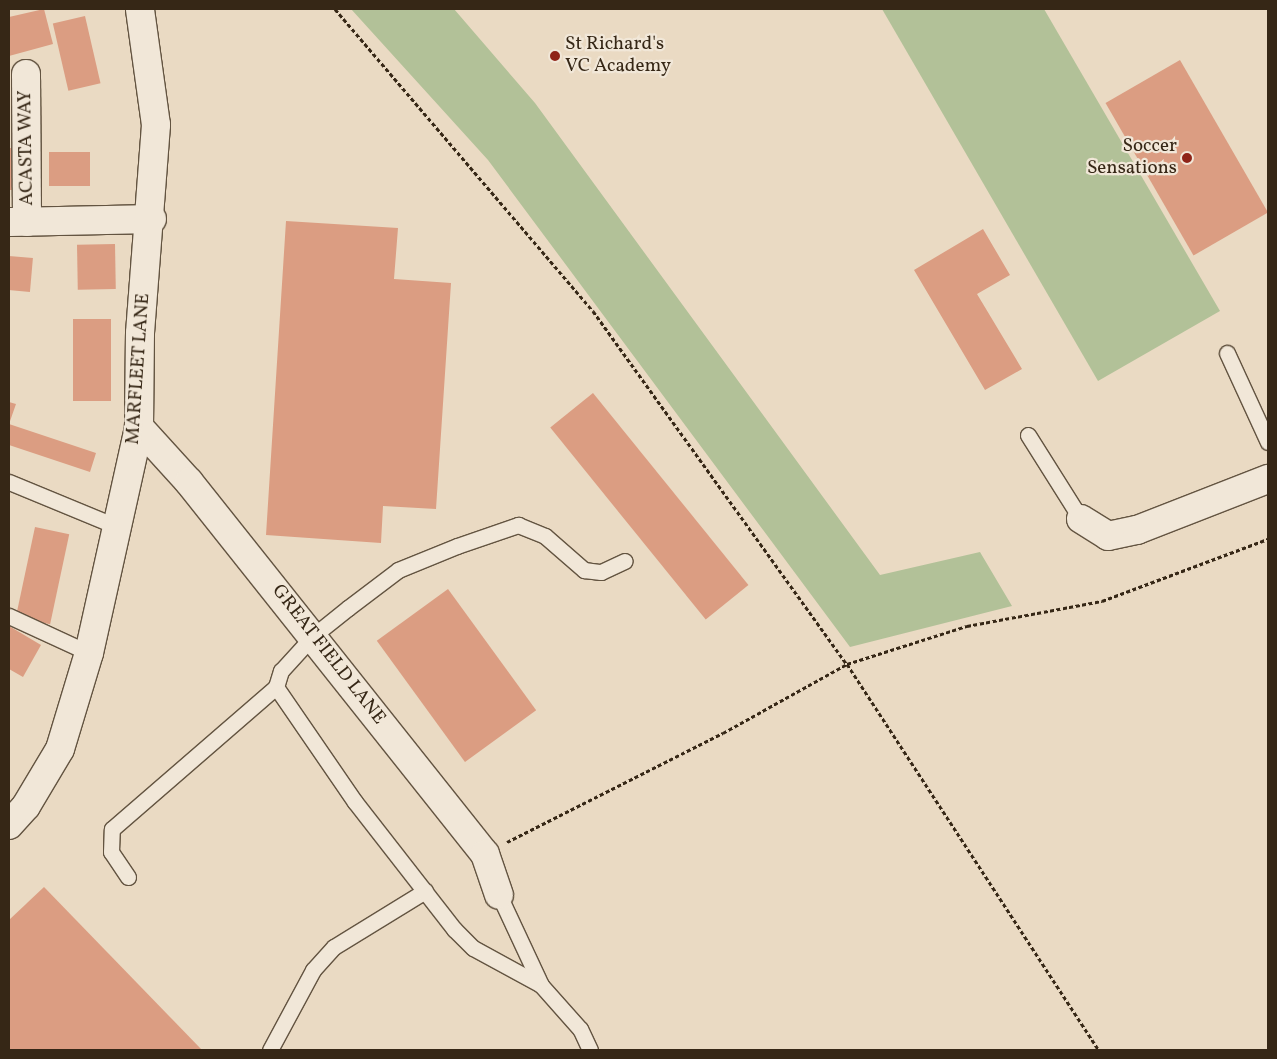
<!DOCTYPE html>
<style>
body{margin:0}
#map{position:relative;width:1277px;height:1059px;overflow:hidden;background:#eadac3;font-family:Vollkorn,serif}
div>[style]{position:absolute}
.green>*{inset:0;background:#b2c198}
.building>*{inset:0;background:#db9d82;transform-origin:0 0}
.path>*{height:3px;margin-top:-1.5px;transform-origin:0;background:repeating-linear-gradient(90deg,#362716 0 4px,transparent 0 6.5px)}
.roads{filter:drop-shadow(1px 0 #635441) drop-shadow(-1px 0 #635441) drop-shadow(0 1px #635441) drop-shadow(0 -1px #635441)}
.lane>*{height:15px;margin:-7.5px;padding:0 7.5px;transform-origin:7.5px;border-radius:7.5px;background:#f1e7d8}
.street>*{height:28px;margin:-14px;padding:0 14px;transform-origin:14px;border-radius:14px;background:#f1e7d8}
.dots>*{width:14px;height:14px;translate:-50% -50%;box-sizing:border-box;border:2px solid #f1e7d8;border-radius:50%}
span{translate:-50% -50%;white-space:nowrap;text-align:center;line-height:1.15;-webkit-text-stroke:4.5px #f1e7d8;paint-order:stroke}
.poi-label{font-size:19px;color:#362716}
.left{translate:0 -50%;text-align:left}
.right{translate:-100% -50%;text-align:right}
.street-label{font-size:19px;color:#362716}
.frame{position:absolute;inset:0;border:10px solid #362716;pointer-events:none}
</style>
<div id="map">
<div class="green">
<div style="clip-path:polygon(351px 9px,454px 9px,535px 103px,880px 575px,980px 552px,1012px 606px,850px 647px,488px 160px)"></div>
<div style="clip-path:polygon(882px 9px,1044px 9px,1220px 311px,1098px 381px)"></div>
</div>
<div class="building">
<div style="clip-path:polygon(44px 9px,53px 44px,9px 56px,9px 17px)"></div>
<div style="left:85px;top:16px;width:69px;height:33px;rotate:77deg"></div>
<div style="left:1180px;top:60px;width:176px;height:86px;rotate:60deg"></div>
<div style="left:9px;top:148px;width:6px;height:42px"></div>
<div style="left:49px;top:152px;width:41px;height:34px"></div>
<div style="clip-path:polygon(286px 221px,398px 228px,394px 279px,451px 283px,436px 509px,383px 506px,381px 543px,266px 535px)"></div>
<div style="clip-path:polygon(983px 229px,1010px 275px,977px 294px,1022px 369px,985px 390px,914px 270px)"></div>
<div style="left:115px;top:244px;width:45px;height:38px;rotate:89deg"></div>
<div style="left:9px;top:256px;width:24px;height:34px;rotate:5deg"></div>
<div style="left:73px;top:319px;width:38px;height:82px"></div>
<div style="left:593px;top:393px;width:247px;height:55px;rotate:51deg"></div>
<div style="clip-path:polygon(9px 402px,16px 404px,9px 424px,96px 453px,90px 472px,9px 445px)"></div>
<div style="left:35px;top:527px;width:35px;height:92px;rotate:12deg"></div>
<div style="left:448px;top:589px;width:150px;height:88px;rotate:54deg"></div>
<div style="clip-path:polygon(9px 626px,41px 645px,23px 677px,9px 669px)"></div>
<div style="clip-path:polygon(44px 887px,202px 1050px,9px 1050px,9px 920px)"></div>
</div>
<div class="path">
<div style="left:335px;top:9px;width:397px;rotate:49.5deg"></div>
<div style="left:593px;top:311px;width:435px;rotate:54.3deg"></div>
<div style="left:847px;top:664px;width:461px;rotate:56.9deg"></div>
<div style="left:507px;top:842px;width:242px;rotate:-26.8deg"></div>
<div style="left:723px;top:733px;width:142px;rotate:-29.1deg"></div>
<div style="left:847px;top:664px;width:126px;rotate:-17.6deg"></div>
<div style="left:967px;top:626px;width:137px;rotate:-10.5deg"></div>
<div style="left:1102px;top:601px;width:177px;rotate:-20.5deg"></div>
</div>
<div class="roads">
<div class="lane">
<div style="left:1227px;top:353px;width:98px;rotate:65.3deg"></div>
<div style="left:1028px;top:435px;width:99px;rotate:57.8deg"></div>
<div style="left:9px;top:482px;width:116px;rotate:22.4deg"></div>
<div style="left:9px;top:616px;width:88px;rotate:24.8deg"></div>
<div style="left:128px;top:877px;width:30px;rotate:-124deg"></div>
<div style="left:111px;top:852px;width:23px;rotate:-88deg"></div>
<div style="left:112px;top:829px;width:217px;rotate:-40.9deg"></div>
<div style="left:499px;top:895px;width:99px;rotate:65deg"></div>
<div style="left:270px;top:1050px;width:91px;rotate:-61.7deg"></div>
<div style="left:313px;top:970px;width:31px;rotate:-48deg"></div>
<div style="left:334px;top:947px;width:107px;rotate:-31.6deg"></div>
<div style="left:590px;top:1050px;width:23px;rotate:-115deg"></div>
<div style="left:580px;top:1029px;width:59px;rotate:-131.6deg"></div>
<div style="left:541px;top:985px;width:77px;rotate:-151.4deg"></div>
<div style="left:473px;top:948px;width:27px;rotate:-135deg"></div>
<div style="left:454px;top:929px;width:161px;rotate:-127.9deg"></div>
<div style="left:355px;top:802px;width:140px;rotate:-124.5deg"></div>
<div style="left:276px;top:687px;width:17px;rotate:-73deg"></div>
<div style="left:281px;top:671px;width:47px;rotate:-47.6deg"></div>
<div style="left:313px;top:636px;width:45px;rotate:-38.7deg"></div>
<div style="left:348px;top:608px;width:63px;rotate:-37.2deg"></div>
<div style="left:398px;top:570px;width:64px;rotate:-22.1deg"></div>
<div style="left:457px;top:546px;width:65px;rotate:-19deg"></div>
<div style="left:518px;top:525px;width:29px;rotate:22deg"></div>
<div style="left:545px;top:536px;width:52px;rotate:41.1deg"></div>
<div style="left:584px;top:570px;width:17px;rotate:7deg"></div>
<div style="left:601px;top:572px;width:26px;rotate:-25deg"></div>
</div>
<div class="street">
<div style="left:26px;top:74px;width:148px;rotate:89.6deg"></div>
<div style="left:9px;top:222px;width:143px;rotate:-1.2deg"></div>
<div style="left:139px;top:427px;width:74px;rotate:47.7deg"></div>
<div style="left:189px;top:482px;width:475px;rotate:51.5deg"></div>
<div style="left:485px;top:854px;width:43px;rotate:71.1deg"></div>
<div style="left:1081px;top:519px;width:32px;rotate:32deg"></div>
<div style="left:1108px;top:536px;width:30px;rotate:-12deg"></div>
<div style="left:1137px;top:530px;width:141px;rotate:-21.3deg"></div>
<div style="left:9px;top:825px;width:25px;rotate:-48deg"></div>
<div style="left:26px;top:806px;width:66px;rotate:-59.2deg"></div>
<div style="left:60px;top:749px;width:100px;rotate:-73.2deg"></div>
<div style="left:89px;top:653px;width:231px;rotate:-77.5deg"></div>
<div style="left:139px;top:427px;width:94px;rotate:-89.4deg"></div>
<div style="left:140px;top:333px;width:209px;rotate:-85.6deg"></div>
<div style="left:156px;top:125px;width:117px;rotate:-97.9deg"></div>
</div>
</div>
<div class="dots">
<div style="left:555px;top:56px;background:#8f2418"></div>
<div style="left:1187px;top:158px;background:#8f2418"></div>
</div>
<div class="poi-label">
<span class="left" style="left:565px;top:56px">St Richard's<br>VC Academy</span>
<span class="right" style="left:1177px;top:158px">Soccer<br>Sensations</span>
</div>
<div class="street-label">
<span style="left:27px;top:148px;rotate:-91deg">ACASTA WAY</span>
<span style="left:139px;top:369px;rotate:-86deg">MARFLEET LANE</span>
<span style="left:328px;top:655px;rotate:52deg">GREAT FIELD LANE</span>
</div>
<div class="frame"></div>
</div>
